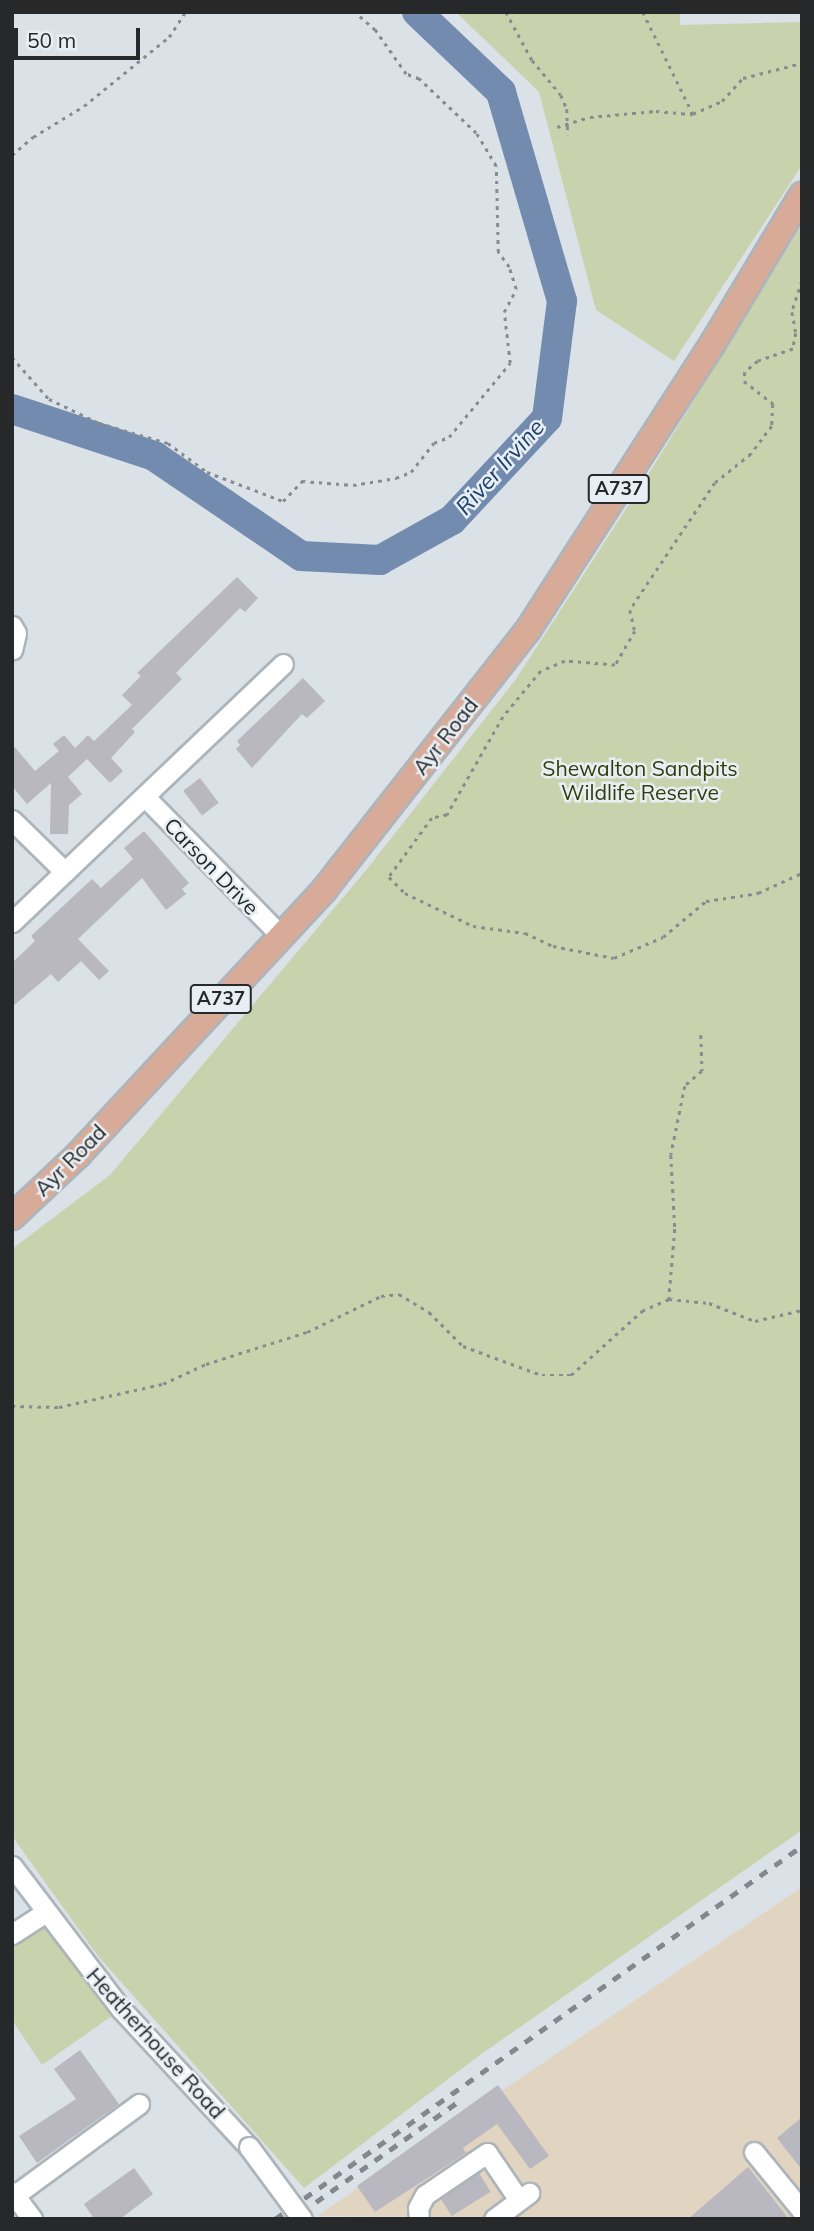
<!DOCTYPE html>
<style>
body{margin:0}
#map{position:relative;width:814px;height:2231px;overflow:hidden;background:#dae1e7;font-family:Mulish,sans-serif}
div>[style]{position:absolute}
.industrial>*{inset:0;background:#e1d5c1}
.green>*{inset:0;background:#c8d2ac}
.river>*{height:30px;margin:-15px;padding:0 15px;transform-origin:15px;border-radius:15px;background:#728bae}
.building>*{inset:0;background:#b9b8c0;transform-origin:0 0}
.path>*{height:2.5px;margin-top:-1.25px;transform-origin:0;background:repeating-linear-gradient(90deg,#878c90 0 3.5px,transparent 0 8.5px)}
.roads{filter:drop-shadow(2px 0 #adb4ba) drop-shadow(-2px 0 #adb4ba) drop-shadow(0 2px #adb4ba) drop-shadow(0 -2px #adb4ba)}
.minor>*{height:19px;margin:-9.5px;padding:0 9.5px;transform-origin:9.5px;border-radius:9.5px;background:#fff}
.major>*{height:24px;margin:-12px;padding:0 12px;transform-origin:12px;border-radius:12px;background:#d8ab99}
.rail>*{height:5px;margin-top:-2.5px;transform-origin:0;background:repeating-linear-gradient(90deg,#83888c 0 9px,transparent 0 18px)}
.bridges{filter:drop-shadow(2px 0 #adb4ba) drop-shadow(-2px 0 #adb4ba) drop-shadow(0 2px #adb4ba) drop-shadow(0 -2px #adb4ba)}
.minor-bridge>*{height:19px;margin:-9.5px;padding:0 9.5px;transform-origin:9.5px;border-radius:9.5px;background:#fff}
span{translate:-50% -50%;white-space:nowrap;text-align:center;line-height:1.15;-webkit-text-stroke:5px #e7eff4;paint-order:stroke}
.shield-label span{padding:2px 5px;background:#e7eff4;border:2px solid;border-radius:5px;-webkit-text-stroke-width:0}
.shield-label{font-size:19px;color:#26282a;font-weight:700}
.street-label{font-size:21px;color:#26282a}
.park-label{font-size:21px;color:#333d0b}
.water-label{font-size:23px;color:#204170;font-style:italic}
.frame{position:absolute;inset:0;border:14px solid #26282a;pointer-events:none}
.scale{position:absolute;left:14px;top:28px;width:126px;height:32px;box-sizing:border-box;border:4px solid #26282a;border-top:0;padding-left:9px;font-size:21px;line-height:24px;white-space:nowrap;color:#26282a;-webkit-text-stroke:5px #e7eff4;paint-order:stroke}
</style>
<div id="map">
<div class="industrial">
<div style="clip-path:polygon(802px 1887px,802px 2219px,317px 2216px)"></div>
</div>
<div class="green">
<div style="clip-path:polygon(456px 12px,680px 12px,680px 25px,802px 22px,802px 165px,674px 361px,596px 310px,539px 92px)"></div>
<div style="clip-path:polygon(802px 224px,802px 1830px,480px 2055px,304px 2188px,98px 1956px,12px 1836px,12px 1249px,110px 1175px,367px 869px,516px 679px,648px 475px)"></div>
<div style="clip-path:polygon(45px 1916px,119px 2011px,42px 2065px,12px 2020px,12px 1938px)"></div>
</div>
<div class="river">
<div style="left:12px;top:409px;width:150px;rotate:18.3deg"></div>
<div style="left:154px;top:456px;width:178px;rotate:34.2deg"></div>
<div style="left:301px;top:556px;width:79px;rotate:2.9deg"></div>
<div style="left:380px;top:560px;width:82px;rotate:-29.1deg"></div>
<div style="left:452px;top:520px;width:139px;rotate:-47deg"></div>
<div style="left:547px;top:418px;width:118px;rotate:-82.7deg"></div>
<div style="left:562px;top:301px;width:218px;rotate:-106.3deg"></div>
<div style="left:501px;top:92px;width:116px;rotate:-136.4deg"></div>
</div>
<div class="building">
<div style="clip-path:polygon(237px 577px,258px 598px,245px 612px,240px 608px,176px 673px,182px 679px,132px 729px,135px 732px,111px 758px,123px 771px,110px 783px,87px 759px,68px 777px,82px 794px,69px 805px,68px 834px,50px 834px,51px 783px,27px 804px,12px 786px,12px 744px,35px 771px,59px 751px,53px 744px,64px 735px,75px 748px,88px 735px,94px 741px,132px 705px,122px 695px,141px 676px,137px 673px)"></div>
<div style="clip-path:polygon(303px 678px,325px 701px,307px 718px,302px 714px,252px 768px,236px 749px,240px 745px,237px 741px)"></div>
<div style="left:200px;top:778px;width:31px;height:21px;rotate:53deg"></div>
<div style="clip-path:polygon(144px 831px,189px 883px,182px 889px,186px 894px,166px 910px,142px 878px,78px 939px,109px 971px,99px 980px,81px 961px,58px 982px,51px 974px,12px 1007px,12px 963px,35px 941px,31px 936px,92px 879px,101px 888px,133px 859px,124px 848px)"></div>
<div style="clip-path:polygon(80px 2050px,119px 2104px,37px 2163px,19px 2136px,76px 2099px,54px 2069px)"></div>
<div style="clip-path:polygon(498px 2085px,549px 2156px,530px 2169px,497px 2124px,463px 2148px,466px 2153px,375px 2212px,357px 2186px)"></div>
<div style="clip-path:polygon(802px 2117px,802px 2170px,777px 2138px)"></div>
<div style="clip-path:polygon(748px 2167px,789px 2219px,688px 2219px)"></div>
<div style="clip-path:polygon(134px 2168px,153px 2194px,120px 2219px,94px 2219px,84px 2204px)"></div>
<div style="left:479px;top:2173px;width:22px;height:46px;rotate:58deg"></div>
</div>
<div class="path">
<div style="left:506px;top:12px;width:55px;rotate:61.6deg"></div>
<div style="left:532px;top:60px;width:45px;rotate:50.4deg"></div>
<div style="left:561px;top:95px;width:15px;rotate:67deg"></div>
<div style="left:567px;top:109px;width:26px;rotate:88deg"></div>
<div style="left:643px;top:12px;width:114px;rotate:63.9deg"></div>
<div style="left:557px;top:127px;width:34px;rotate:-17deg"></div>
<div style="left:590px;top:117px;width:66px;rotate:-5.2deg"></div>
<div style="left:656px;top:111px;width:37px;rotate:5deg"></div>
<div style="left:693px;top:114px;width:32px;rotate:-24deg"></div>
<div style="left:722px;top:101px;width:31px;rotate:-48deg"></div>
<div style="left:743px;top:78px;width:61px;rotate:-14.3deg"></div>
<div style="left:12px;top:155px;width:28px;rotate:-41deg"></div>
<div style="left:33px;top:137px;width:60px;rotate:-31.3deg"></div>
<div style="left:84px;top:106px;width:109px;rotate:-39.1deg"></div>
<div style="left:169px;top:37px;width:30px;rotate:-57deg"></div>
<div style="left:802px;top:281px;width:33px;rotate:108deg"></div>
<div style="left:792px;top:312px;width:21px;rotate:79deg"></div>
<div style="left:796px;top:333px;width:16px;rotate:101deg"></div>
<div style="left:793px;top:349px;width:37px;rotate:161deg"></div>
<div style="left:758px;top:361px;width:17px;rotate:140deg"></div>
<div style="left:745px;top:372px;width:9px;rotate:96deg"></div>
<div style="left:744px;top:381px;width:37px;rotate:38deg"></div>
<div style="left:773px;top:404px;width:22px;rotate:93deg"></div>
<div style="left:772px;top:426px;width:35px;rotate:127deg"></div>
<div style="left:751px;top:454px;width:46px;rotate:141.1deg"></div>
<div style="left:715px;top:483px;width:153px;rotate:123.8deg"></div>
<div style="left:630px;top:610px;width:22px;rotate:77deg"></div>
<div style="left:635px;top:631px;width:39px;rotate:120deg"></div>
<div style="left:615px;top:665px;width:50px;rotate:-175.4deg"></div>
<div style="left:565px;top:661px;width:26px;rotate:157deg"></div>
<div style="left:541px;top:671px;width:60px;rotate:129.6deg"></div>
<div style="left:503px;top:717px;width:113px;rotate:119.7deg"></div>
<div style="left:447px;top:815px;width:15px;rotate:169deg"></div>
<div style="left:432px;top:818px;width:73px;rotate:126.1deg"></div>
<div style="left:389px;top:877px;width:23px;rotate:45deg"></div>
<div style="left:405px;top:893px;width:76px;rotate:25.9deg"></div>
<div style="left:473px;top:926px;width:52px;rotate:7.7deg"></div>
<div style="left:525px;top:933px;width:31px;rotate:25deg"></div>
<div style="left:553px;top:946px;width:62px;rotate:11.1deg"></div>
<div style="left:614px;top:958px;width:53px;rotate:-23.2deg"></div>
<div style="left:663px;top:937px;width:56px;rotate:-39.9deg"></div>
<div style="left:706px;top:901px;width:53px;rotate:-8.7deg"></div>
<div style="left:758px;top:893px;width:48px;rotate:-24.4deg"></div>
<div style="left:12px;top:357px;width:56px;rotate:48.6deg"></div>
<div style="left:49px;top:399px;width:55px;rotate:25.6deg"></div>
<div style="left:99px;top:423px;width:72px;rotate:16.2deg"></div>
<div style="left:168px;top:443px;width:49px;rotate:36.6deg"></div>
<div style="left:207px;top:472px;width:81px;rotate:20.9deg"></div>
<div style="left:283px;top:501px;width:28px;rotate:-46deg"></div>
<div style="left:302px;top:481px;width:51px;rotate:4.5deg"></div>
<div style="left:353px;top:485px;width:44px;rotate:-9.2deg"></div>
<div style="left:396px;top:478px;width:16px;rotate:-22deg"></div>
<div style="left:411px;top:472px;width:37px;rotate:-52deg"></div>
<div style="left:434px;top:443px;width:16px;rotate:-22deg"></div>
<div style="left:449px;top:437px;width:96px;rotate:-50.5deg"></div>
<div style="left:510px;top:363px;width:51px;rotate:-96.7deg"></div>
<div style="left:504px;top:312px;width:26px;rotate:-62deg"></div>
<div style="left:516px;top:289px;width:23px;rotate:-108deg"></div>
<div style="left:509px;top:267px;width:19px;rotate:-126deg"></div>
<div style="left:498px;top:252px;width:86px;rotate:-91.3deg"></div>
<div style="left:496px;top:166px;width:39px;rotate:-121deg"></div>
<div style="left:476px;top:133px;width:79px;rotate:-136.5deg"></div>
<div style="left:419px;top:79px;width:14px;rotate:-159deg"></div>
<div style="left:406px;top:74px;width:54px;rotate:-125.2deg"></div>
<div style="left:375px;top:30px;width:28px;rotate:-139deg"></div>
<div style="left:701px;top:1035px;width:36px;rotate:88deg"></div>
<div style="left:702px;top:1071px;width:23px;rotate:139deg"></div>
<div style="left:685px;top:1086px;width:70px;rotate:101.5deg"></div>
<div style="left:671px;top:1155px;width:74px;rotate:86.9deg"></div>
<div style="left:675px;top:1229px;width:70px;rotate:94.9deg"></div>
<div style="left:669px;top:1299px;width:40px;rotate:5.7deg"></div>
<div style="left:709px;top:1303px;width:49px;rotate:21.4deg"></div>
<div style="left:755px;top:1321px;width:48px;rotate:-13.2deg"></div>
<div style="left:12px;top:1406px;width:47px;rotate:1.2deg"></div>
<div style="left:59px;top:1407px;width:107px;rotate:-12.5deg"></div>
<div style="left:163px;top:1384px;width:47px;rotate:-24.9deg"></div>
<div style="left:206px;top:1364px;width:106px;rotate:-17.6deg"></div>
<div style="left:307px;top:1332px;width:82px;rotate:-25.9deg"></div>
<div style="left:381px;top:1296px;width:18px;rotate:-6deg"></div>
<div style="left:399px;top:1294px;width:35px;rotate:31deg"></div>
<div style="left:429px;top:1312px;width:48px;rotate:45deg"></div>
<div style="left:463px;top:1346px;width:84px;rotate:20.2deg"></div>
<div style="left:542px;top:1375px;width:29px"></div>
<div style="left:571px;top:1375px;width:96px;rotate:-42deg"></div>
<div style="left:642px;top:1311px;width:30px;rotate:-24deg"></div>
</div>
<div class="roads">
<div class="minor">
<div style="left:12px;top:626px;width:8px;rotate:60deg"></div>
<div style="left:16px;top:633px;width:17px;rotate:103deg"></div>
<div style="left:145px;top:797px;width:193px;rotate:45.6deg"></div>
<div style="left:12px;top:820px;width:74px;rotate:44.5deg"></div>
<div style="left:12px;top:922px;width:374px;rotate:-43.6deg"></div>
<div style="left:12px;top:1866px;width:180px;rotate:52.7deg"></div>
<div style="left:121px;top:2009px;width:188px;rotate:47.2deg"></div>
<div style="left:12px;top:1934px;width:40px;rotate:-32.9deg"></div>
<div style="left:754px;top:2152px;width:76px;rotate:50.9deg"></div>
<div style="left:12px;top:2192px;width:34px;rotate:53deg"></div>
<div style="left:15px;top:2195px;width:154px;rotate:-36.3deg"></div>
<div style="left:419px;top:2219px;width:11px;rotate:-95deg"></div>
<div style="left:418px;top:2208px;width:15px;rotate:-62deg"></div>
<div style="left:425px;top:2195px;width:75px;rotate:-34.1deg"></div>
<div style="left:487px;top:2153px;width:57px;rotate:55.8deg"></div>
<div style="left:494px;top:2219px;width:44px;rotate:-36.6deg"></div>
</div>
<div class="major">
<div style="left:12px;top:1217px;width:91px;rotate:-43.2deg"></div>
<div style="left:78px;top:1155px;width:362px;rotate:-47.1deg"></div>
<div style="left:324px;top:890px;width:330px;rotate:-51.9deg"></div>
<div style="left:528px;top:630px;width:341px;rotate:-57.2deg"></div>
<div style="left:713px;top:343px;width:173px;rotate:-59deg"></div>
</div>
</div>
<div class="rail">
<div style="left:316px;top:2202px;width:175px;rotate:-35.2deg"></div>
<div style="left:275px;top:2219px;width:646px;rotate:-35.29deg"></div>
</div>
<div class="bridges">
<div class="minor-bridge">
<div style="left:249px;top:2147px;width:89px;rotate:53.6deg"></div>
</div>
</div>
<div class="shield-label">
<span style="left:619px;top:489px">A737</span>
<span style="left:221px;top:999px">A737</span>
</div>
<div class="street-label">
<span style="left:445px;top:736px;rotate:-52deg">Ayr Road</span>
<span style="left:212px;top:866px;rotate:46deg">Carson Drive</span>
<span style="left:70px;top:1160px;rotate:-45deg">Ayr Road</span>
<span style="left:156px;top:2043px;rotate:48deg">Heatherhouse Road</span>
</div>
<div class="park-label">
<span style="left:640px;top:780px">Shewalton Sandpits<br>Wildlife Reserve</span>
</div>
<div class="water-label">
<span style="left:500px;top:467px;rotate:-48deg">River Irvine</span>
</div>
<div class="frame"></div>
<div class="scale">50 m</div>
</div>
